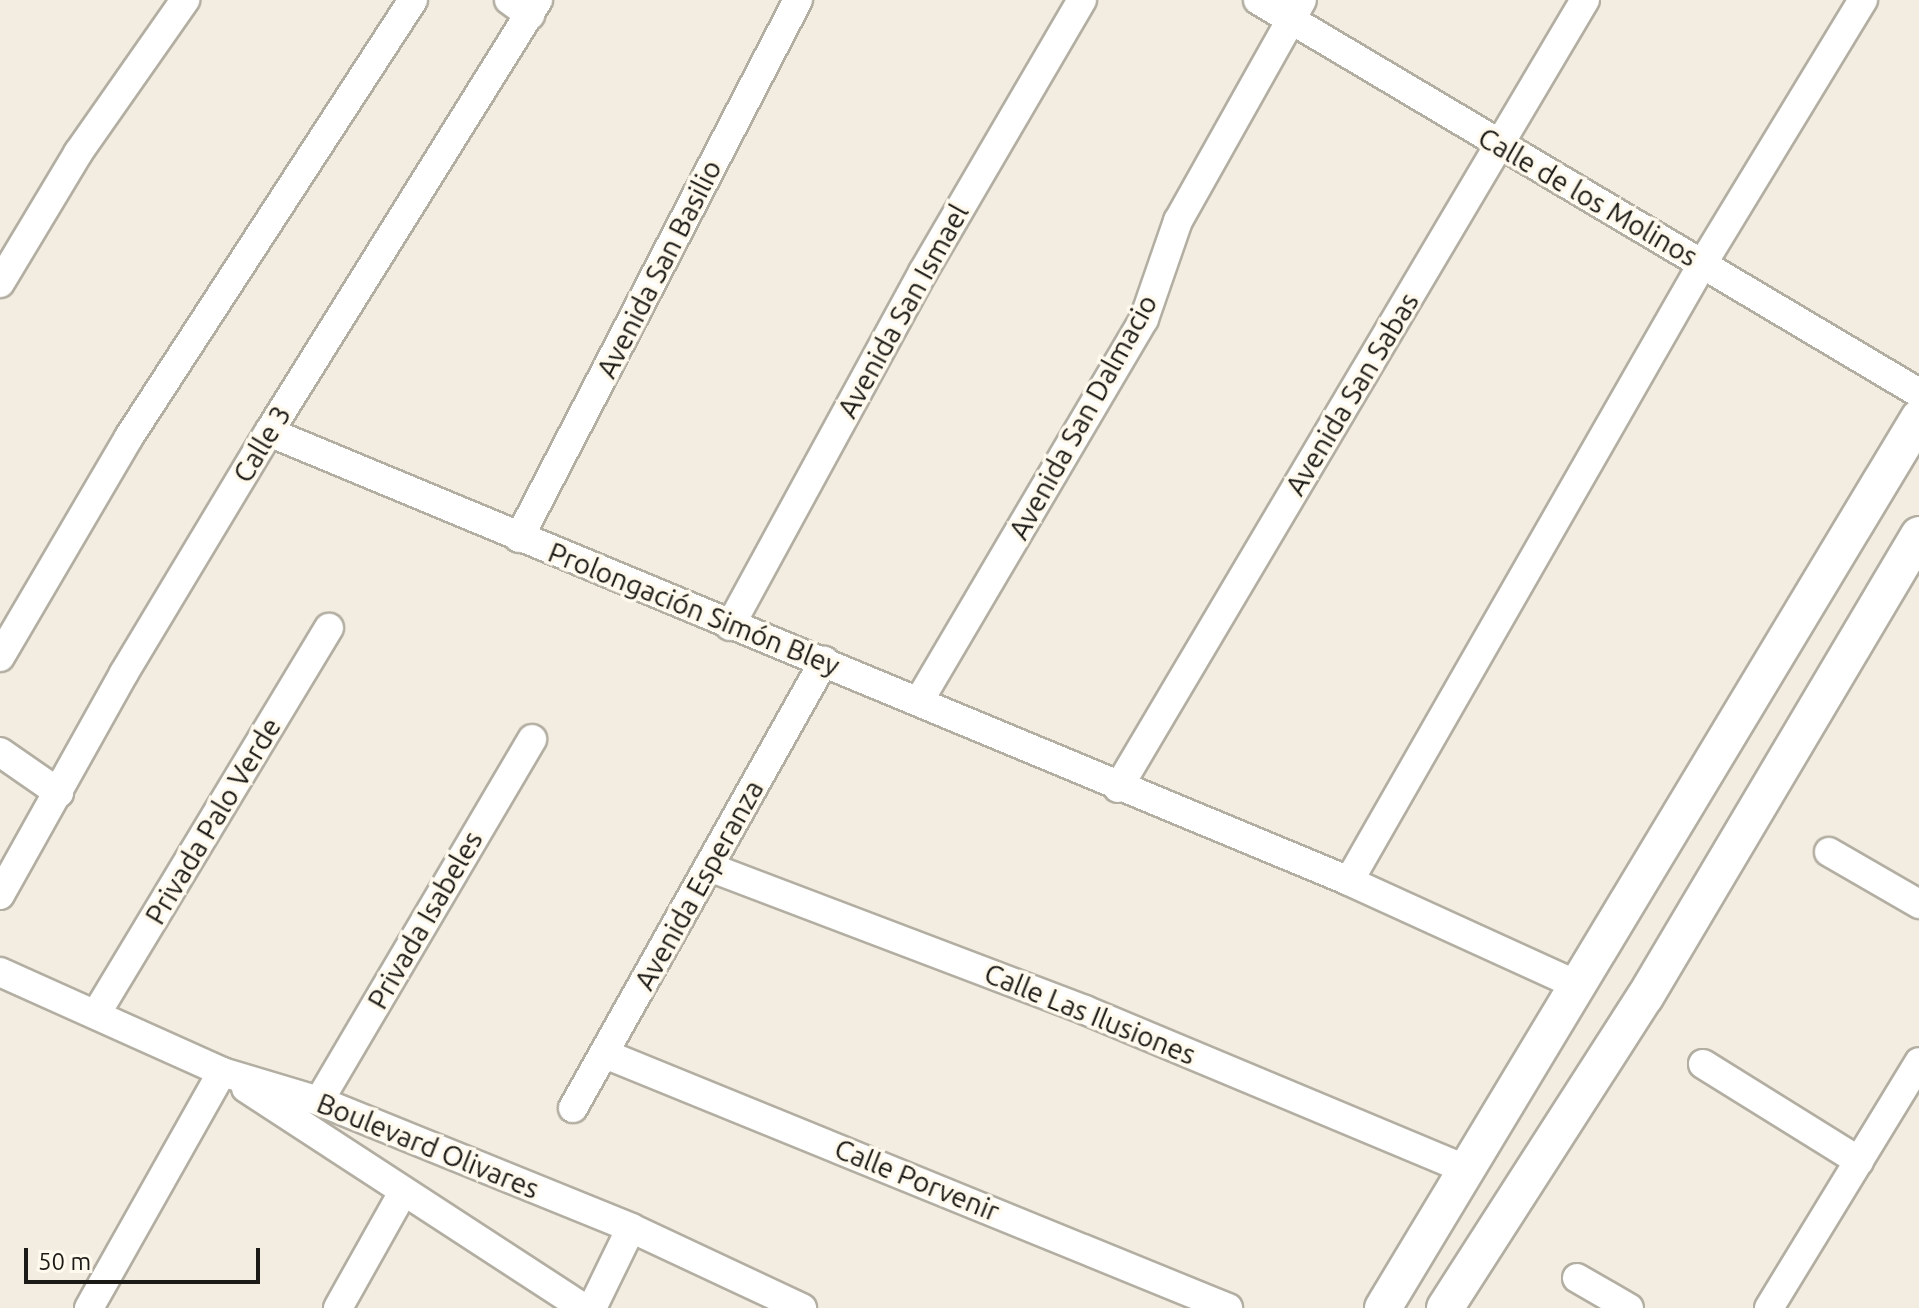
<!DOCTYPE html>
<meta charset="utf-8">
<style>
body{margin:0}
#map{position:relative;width:1919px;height:1308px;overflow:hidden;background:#f2ede0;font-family:Ubuntu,sans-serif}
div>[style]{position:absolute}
.roads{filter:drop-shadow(2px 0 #b3aea2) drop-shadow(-2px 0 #b3aea2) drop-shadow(0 2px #b3aea2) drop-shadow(0 -2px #b3aea2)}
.minor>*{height:28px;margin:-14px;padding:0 14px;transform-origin:14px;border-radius:14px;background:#fff}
.tertiary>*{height:36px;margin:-18px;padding:0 18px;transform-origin:18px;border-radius:18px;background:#fff}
span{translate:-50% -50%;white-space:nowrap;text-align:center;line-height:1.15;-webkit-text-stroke:7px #fffaed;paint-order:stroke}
.street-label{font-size:28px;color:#1c1a16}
.scale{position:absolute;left:24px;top:1248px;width:236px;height:36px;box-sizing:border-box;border:4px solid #1c1a16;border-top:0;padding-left:10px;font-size:24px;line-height:28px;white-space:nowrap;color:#1c1a16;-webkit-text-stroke:6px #fffaed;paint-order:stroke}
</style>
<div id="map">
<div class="roads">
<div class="minor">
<div style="left:509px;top:0;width:26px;rotate:36deg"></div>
<div style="left:1258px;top:0;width:769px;rotate:30.73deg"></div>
<div style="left:0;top:283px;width:152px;rotate:-59deg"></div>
<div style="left:78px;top:153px;width:187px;rotate:-55deg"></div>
<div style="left:269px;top:432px;width:1170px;rotate:22.57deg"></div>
<div style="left:1349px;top:881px;width:251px;rotate:24.5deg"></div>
<div style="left:519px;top:538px;width:606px;rotate:-62.59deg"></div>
<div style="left:730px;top:626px;width:403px;rotate:-61.4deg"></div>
<div style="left:923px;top:272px;width:315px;rotate:-59.7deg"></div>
<div style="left:0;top:657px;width:255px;rotate:-59.6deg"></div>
<div style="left:129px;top:437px;width:521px;rotate:-56.98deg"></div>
<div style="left:919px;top:701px;width:443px;rotate:-59.5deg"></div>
<div style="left:1144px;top:319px;width:104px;rotate:-70.9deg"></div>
<div style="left:1178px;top:221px;width:253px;rotate:-60.7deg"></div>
<div style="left:0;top:752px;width:72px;rotate:34.8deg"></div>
<div style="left:1118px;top:788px;width:916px;rotate:-59.35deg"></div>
<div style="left:1829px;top:852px;width:104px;rotate:30deg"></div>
<div style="left:709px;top:867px;width:402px;rotate:20.8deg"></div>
<div style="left:1085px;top:1010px;width:414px;rotate:22.7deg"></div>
<div style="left:1349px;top:881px;width:712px;rotate:-60.2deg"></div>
<div style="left:1703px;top:263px;width:308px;rotate:-58.7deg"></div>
<div style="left:0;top:895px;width:254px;rotate:-60.8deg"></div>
<div style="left:124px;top:673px;width:281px;rotate:-59deg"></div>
<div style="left:269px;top:432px;width:509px;rotate:-58.09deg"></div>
<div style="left:0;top:972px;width:243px;rotate:24.2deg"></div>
<div style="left:222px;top:1072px;width:101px;rotate:16.6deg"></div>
<div style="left:319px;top:1101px;width:337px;rotate:22.1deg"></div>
<div style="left:631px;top:1228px;width:189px;rotate:25.1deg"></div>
<div style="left:96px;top:1014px;width:451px;rotate:-58.9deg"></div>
<div style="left:605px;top:1054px;width:673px;rotate:22.18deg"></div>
<div style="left:1703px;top:1064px;width:184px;rotate:31.9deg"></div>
<div style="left:246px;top:1088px;width:403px;rotate:33.1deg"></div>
<div style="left:319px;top:1101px;width:420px;rotate:-59.5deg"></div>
<div style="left:573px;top:1108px;width:513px;rotate:-60.68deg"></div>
<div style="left:1577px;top:1278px;width:60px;rotate:30deg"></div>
<div style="left:89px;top:1308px;width:271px;rotate:-60.6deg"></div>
<div style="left:338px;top:1308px;width:131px;rotate:-60.7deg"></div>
<div style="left:592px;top:1308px;width:89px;rotate:-64deg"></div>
<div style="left:1769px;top:1308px;width:288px;rotate:-58.6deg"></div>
</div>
<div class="tertiary">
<div style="left:1383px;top:1308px;width:1039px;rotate:-58.94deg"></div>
<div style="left:1445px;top:1308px;width:370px;rotate:-57.3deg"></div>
<div style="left:1645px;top:997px;width:537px;rotate:-59.33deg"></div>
</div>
</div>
<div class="street-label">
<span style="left:1588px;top:197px;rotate:30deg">Calle de los Molinos</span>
<span style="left:659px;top:269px;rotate:-63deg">Avenida San Basilio</span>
<span style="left:903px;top:311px;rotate:-61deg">Avenida San Ismael</span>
<span style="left:1352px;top:394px;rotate:-59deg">Avenida San Sabas</span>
<span style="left:1083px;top:417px;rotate:-61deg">Avenida San Dalmacio</span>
<span style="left:262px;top:444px;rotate:-59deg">Calle 3</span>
<span style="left:694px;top:609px;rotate:22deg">Prolongación Simón Bley</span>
<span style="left:213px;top:821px;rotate:-59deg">Privada Palo Verde</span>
<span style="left:699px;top:885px;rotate:-61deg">Avenida Esperanza</span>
<span style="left:425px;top:920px;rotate:-60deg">Privada Isabeles</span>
<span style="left:1090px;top:1014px;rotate:22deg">Calle Las Ilusiones</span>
<span style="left:428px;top:1146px;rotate:22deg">Boulevard Olivares</span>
<span style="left:917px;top:1180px;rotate:22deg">Calle Porvenir</span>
</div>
<div class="scale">50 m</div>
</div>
